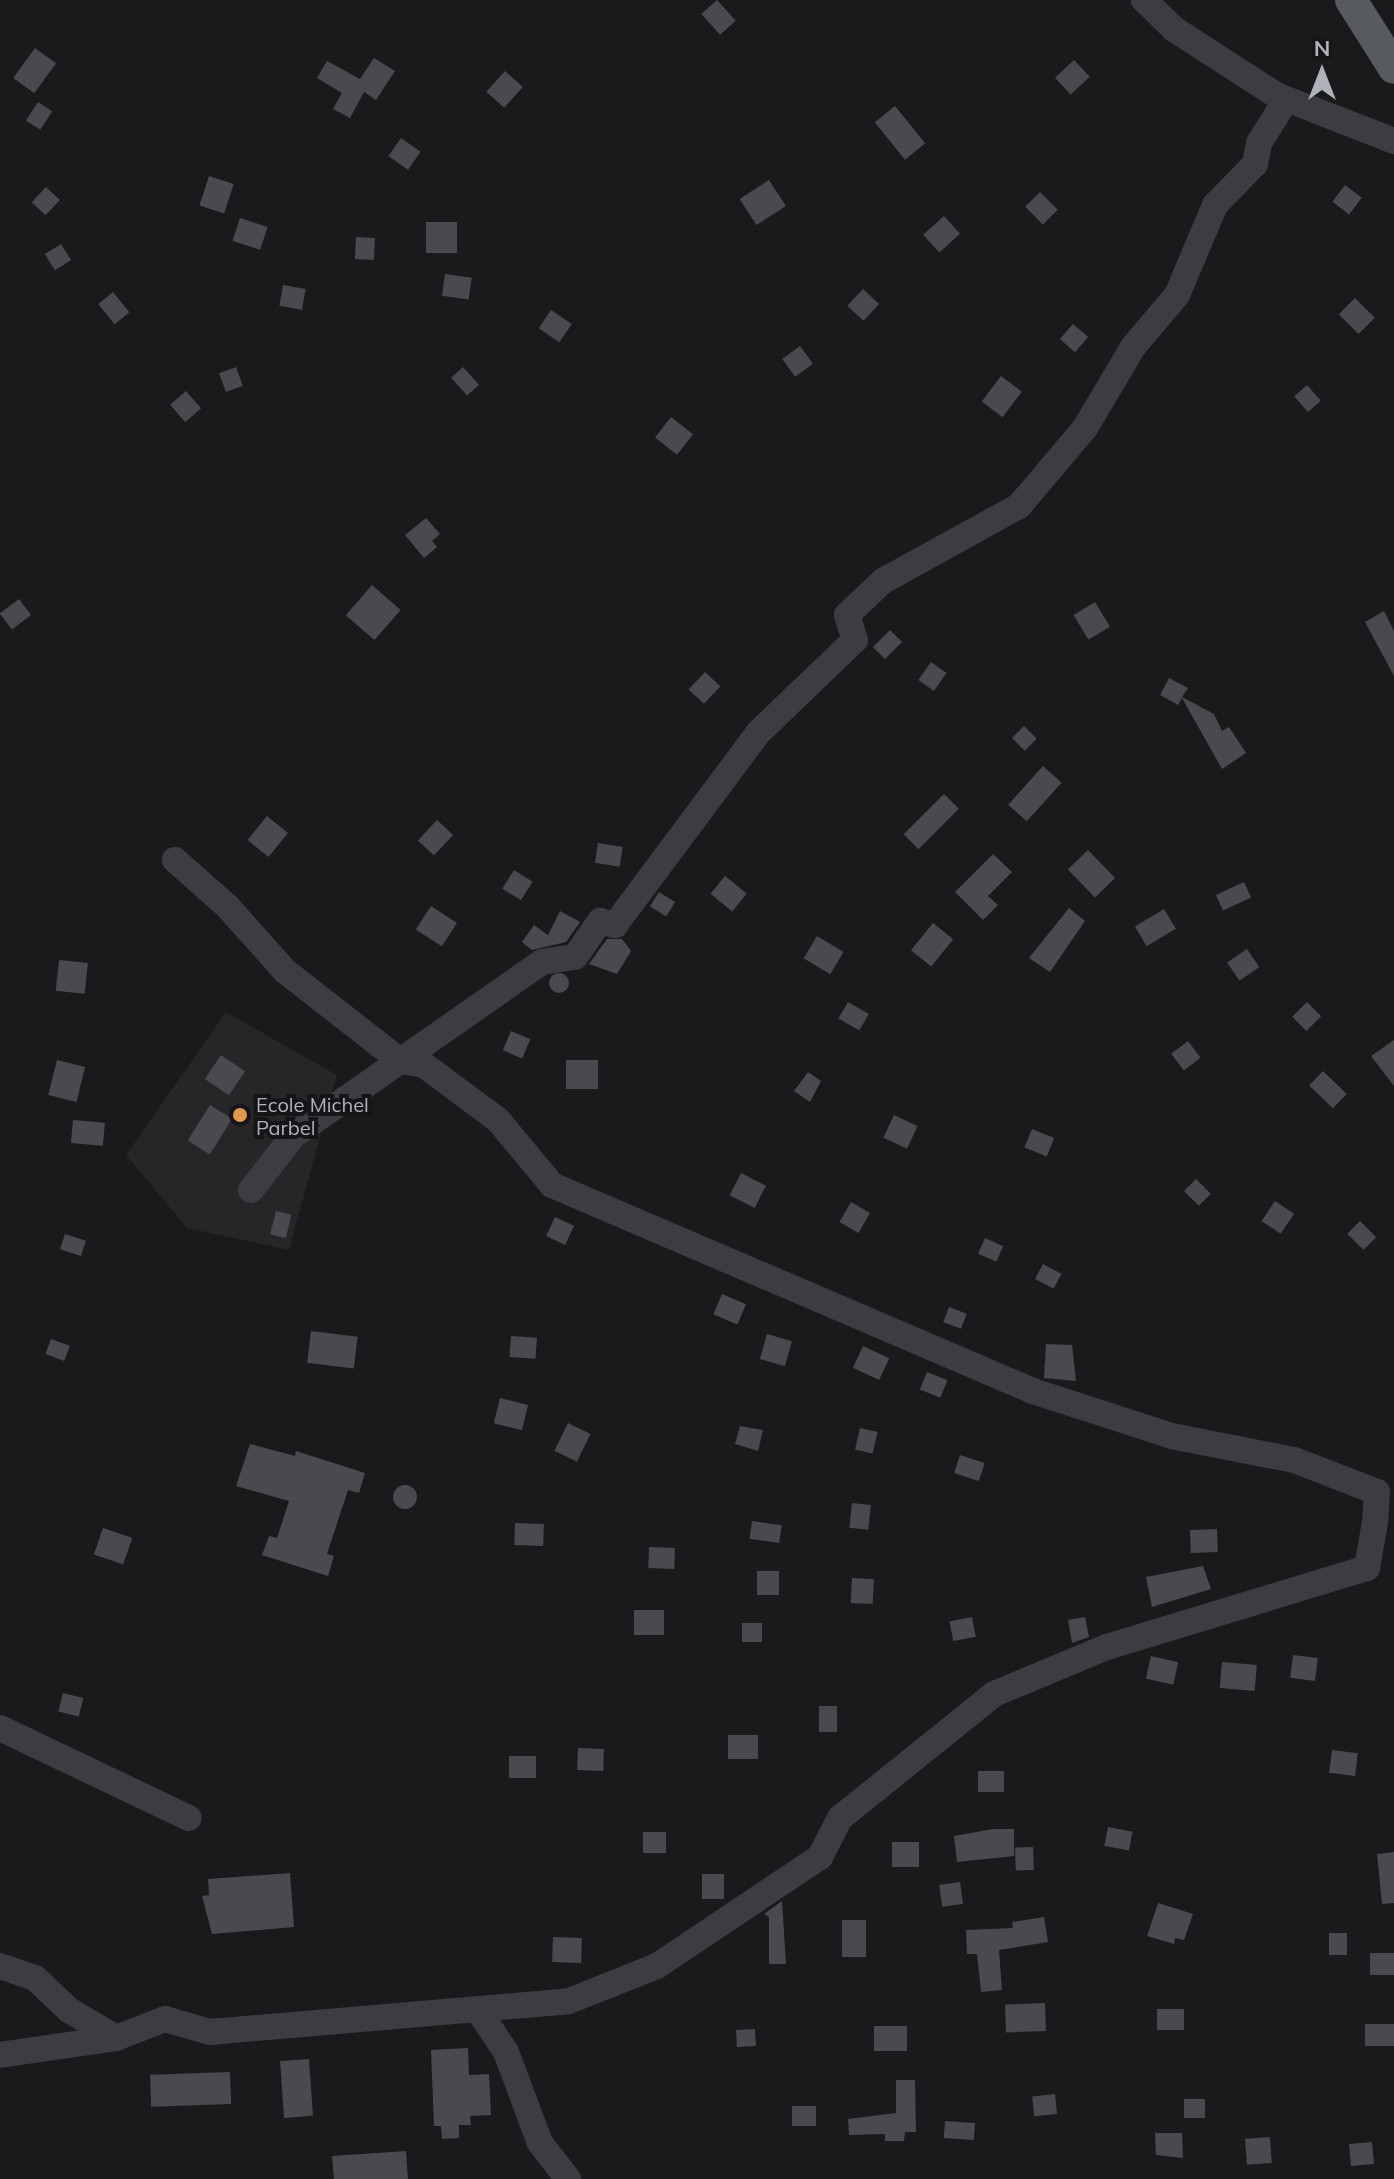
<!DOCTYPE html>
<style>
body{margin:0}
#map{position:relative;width:1394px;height:2179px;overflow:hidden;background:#1a1a1c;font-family:Mulish,sans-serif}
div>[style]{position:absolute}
.built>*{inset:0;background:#262629}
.building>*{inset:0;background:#494a4e;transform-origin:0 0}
.round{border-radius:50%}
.minor>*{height:26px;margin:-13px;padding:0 13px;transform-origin:13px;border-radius:13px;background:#3b3d41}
.major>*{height:32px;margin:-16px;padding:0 16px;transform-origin:16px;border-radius:16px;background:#575a5f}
.dots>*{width:22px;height:22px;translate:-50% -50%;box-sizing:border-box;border:4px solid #151517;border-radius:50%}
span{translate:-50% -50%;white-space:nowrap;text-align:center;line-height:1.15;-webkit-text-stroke:8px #151517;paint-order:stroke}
.poi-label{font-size:20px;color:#aeb3ba}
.left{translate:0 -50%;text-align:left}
.north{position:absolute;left:1282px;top:32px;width:80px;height:80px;-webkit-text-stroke:6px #151517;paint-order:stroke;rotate:0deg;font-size:22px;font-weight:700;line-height:32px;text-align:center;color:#aeb3ba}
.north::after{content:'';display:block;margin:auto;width:28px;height:36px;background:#aeb3ba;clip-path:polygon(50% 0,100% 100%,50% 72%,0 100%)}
</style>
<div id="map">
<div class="built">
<div style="clip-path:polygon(226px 1012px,337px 1075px,289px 1250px,187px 1228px,126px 1155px)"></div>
</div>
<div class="building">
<div style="left:717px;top:0;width:28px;height:21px;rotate:48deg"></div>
<div style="left:35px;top:48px;width:26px;height:37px;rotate:36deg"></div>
<div style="clip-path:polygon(374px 58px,395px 71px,376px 100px,364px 92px,350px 118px,333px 109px,342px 93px,317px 78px,327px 61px,360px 79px)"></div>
<div style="left:1074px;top:60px;width:23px;height:26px;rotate:47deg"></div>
<div style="left:505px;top:71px;width:24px;height:28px;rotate:42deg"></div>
<div style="left:38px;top:102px;width:17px;height:22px;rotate:33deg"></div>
<div style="left:895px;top:106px;width:48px;height:26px;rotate:51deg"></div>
<div style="left:401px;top:138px;width:24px;height:22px;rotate:35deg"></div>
<div style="left:209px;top:176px;width:26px;height:31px;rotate:18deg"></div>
<div style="left:769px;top:180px;width:31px;height:35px;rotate:57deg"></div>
<div style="left:1345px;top:185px;width:21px;height:21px;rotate:37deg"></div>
<div style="left:46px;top:187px;width:19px;height:21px;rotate:43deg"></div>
<div style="left:1040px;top:192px;width:25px;height:21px;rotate:45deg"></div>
<div style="left:944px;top:216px;width:24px;height:28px;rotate:48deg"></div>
<div style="left:240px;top:218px;width:29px;height:24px;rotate:18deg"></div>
<div style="left:426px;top:222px;width:31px;height:31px"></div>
<div style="left:356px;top:237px;width:19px;height:22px;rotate:3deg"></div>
<div style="left:61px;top:244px;width:19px;height:19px;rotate:58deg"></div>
<div style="left:445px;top:274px;width:27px;height:22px;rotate:8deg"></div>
<div style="left:283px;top:285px;width:23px;height:21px;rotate:10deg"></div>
<div style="left:863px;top:289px;width:22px;height:23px;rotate:43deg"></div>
<div style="left:113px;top:292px;width:26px;height:19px;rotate:51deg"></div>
<div style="left:1355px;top:298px;width:28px;height:23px;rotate:45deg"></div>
<div style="left:551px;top:310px;width:25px;height:22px;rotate:34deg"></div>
<div style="left:1073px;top:324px;width:20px;height:20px;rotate:41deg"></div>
<div style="left:800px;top:346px;width:22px;height:22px;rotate:54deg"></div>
<div style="left:236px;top:367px;width:20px;height:18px;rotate:70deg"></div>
<div style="left:463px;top:367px;width:24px;height:16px;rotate:48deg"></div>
<div style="left:1001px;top:376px;width:26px;height:32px;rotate:37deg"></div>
<div style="left:1307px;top:385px;width:21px;height:17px;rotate:49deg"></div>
<div style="left:186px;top:391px;width:23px;height:21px;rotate:49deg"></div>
<div style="left:671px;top:417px;width:28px;height:26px;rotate:38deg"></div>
<div style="clip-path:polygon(426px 518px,440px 534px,432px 541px,437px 547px,424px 558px,405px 535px)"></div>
<div style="left:372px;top:585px;width:38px;height:40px;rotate:41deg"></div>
<div style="left:19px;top:599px;width:20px;height:24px;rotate:53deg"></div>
<div style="left:1095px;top:602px;width:29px;height:25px;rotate:59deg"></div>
<div style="clip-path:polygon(1384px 611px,1394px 631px,1394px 676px,1365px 622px)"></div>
<div style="left:890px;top:630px;width:17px;height:24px;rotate:45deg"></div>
<div style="left:931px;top:662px;width:19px;height:22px;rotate:35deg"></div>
<div style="left:705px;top:672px;width:21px;height:24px;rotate:43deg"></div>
<div style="clip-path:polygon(1169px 678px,1188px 688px,1182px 697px,1214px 714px,1222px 731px,1229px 727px,1246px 753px,1222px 769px,1182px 698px,1178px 705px,1160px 695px)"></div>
<div style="left:1024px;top:726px;width:18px;height:17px;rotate:45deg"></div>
<div style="left:1043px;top:766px;width:25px;height:52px;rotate:42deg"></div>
<div style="left:944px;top:794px;width:21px;height:57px;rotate:45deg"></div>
<div style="left:267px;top:816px;width:27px;height:31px;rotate:39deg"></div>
<div style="left:437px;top:820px;width:22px;height:28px;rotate:43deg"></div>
<div style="left:598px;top:843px;width:25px;height:20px;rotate:9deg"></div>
<div style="left:1088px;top:850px;width:39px;height:28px;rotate:46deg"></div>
<div style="clip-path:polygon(993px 854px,1012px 872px,988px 896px,998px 905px,983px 920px,955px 892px)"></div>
<div style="left:514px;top:870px;width:22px;height:22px;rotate:32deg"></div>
<div style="left:725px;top:876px;width:28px;height:23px;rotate:39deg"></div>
<div style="left:1244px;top:882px;width:17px;height:31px;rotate:65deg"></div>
<div style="left:659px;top:892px;width:19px;height:17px;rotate:32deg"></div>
<div style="left:431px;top:906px;width:31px;height:28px;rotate:33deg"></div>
<div style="clip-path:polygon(1069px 908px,1085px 921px,1050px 972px,1029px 958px)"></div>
<div style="left:1164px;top:909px;width:23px;height:34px;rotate:59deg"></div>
<div style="clip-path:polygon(560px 911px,580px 922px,566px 942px,532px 950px,522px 942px,534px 925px,548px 935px)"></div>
<div style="left:933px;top:923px;width:26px;height:35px;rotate:39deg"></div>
<div style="left:817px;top:936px;width:31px;height:26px;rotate:31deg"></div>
<div style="clip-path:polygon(607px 939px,622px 939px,631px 951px,617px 974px,589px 964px)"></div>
<div style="left:1247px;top:949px;width:22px;height:24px;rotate:56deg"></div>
<div style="left:59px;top:960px;width:29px;height:31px;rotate:6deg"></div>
<div class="round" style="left:549px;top:973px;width:20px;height:20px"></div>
<div style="left:848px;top:1002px;width:24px;height:19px;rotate:30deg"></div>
<div style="left:1307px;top:1002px;width:20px;height:21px;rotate:45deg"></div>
<div style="left:511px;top:1031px;width:21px;height:21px;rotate:23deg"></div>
<div style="clip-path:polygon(1394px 1040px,1394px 1086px,1371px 1056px)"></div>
<div style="left:1188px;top:1041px;width:21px;height:21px;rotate:53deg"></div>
<div style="left:221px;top:1055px;width:29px;height:29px;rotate:34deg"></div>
<div style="left:57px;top:1060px;width:29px;height:36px;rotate:14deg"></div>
<div style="left:566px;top:1060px;width:32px;height:29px"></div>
<div style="left:1323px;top:1071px;width:33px;height:20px;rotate:44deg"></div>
<div style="clip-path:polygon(808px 1072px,821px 1081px,810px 1102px,794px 1091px)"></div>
<div style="left:210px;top:1105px;width:26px;height:42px;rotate:32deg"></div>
<div style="left:894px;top:1115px;width:26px;height:25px;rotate:25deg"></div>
<div style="left:73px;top:1120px;width:32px;height:23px;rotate:5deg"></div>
<div style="left:1032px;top:1129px;width:24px;height:20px;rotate:22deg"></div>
<div style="left:741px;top:1173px;width:28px;height:25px;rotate:27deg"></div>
<div style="left:1196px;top:1179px;width:21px;height:17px;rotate:45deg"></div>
<div style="left:1275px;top:1201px;width:23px;height:24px;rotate:34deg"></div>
<div style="left:851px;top:1202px;width:22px;height:23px;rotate:30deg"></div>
<div style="left:276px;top:1211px;width:16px;height:24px;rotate:14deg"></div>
<div style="left:555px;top:1217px;width:21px;height:21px;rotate:25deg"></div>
<div style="left:1360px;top:1221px;width:23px;height:18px;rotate:45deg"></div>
<div style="left:65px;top:1234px;width:22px;height:16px;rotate:18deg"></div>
<div style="left:985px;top:1238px;width:20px;height:17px;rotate:24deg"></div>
<div style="left:1043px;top:1264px;width:21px;height:17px;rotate:28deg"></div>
<div style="left:722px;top:1294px;width:26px;height:22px;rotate:23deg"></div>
<div style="left:949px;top:1307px;width:19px;height:16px;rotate:21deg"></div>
<div style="left:311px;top:1331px;width:47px;height:32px;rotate:7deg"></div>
<div style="left:767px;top:1334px;width:26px;height:26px;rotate:16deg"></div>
<div style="left:511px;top:1336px;width:26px;height:21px;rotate:4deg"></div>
<div style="left:51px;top:1339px;width:20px;height:16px;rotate:20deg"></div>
<div style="clip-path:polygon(1046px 1344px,1072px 1345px,1076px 1381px,1044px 1378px)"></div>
<div style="left:863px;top:1346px;width:29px;height:24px;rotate:25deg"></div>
<div style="left:927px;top:1372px;width:22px;height:19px;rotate:22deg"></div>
<div style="left:500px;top:1398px;width:29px;height:26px;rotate:14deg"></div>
<div style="left:568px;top:1423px;width:25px;height:31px;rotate:26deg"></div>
<div style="clip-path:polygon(740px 1426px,763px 1430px,758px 1451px,735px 1444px)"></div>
<div style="left:860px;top:1428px;width:18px;height:22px;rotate:13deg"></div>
<div style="clip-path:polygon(250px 1444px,295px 1456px,296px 1451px,365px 1473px,359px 1493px,348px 1490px,327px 1554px,334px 1556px,328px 1576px,262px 1555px,269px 1536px,277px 1538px,289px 1501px,236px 1486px)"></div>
<div style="left:960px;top:1455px;width:26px;height:19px;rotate:18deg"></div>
<div class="round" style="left:393px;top:1485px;width:24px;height:24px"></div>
<div style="left:852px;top:1503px;width:19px;height:25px;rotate:6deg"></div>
<div style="left:752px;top:1521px;width:30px;height:18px;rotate:8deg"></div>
<div style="left:515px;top:1523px;width:29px;height:22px;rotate:2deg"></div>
<div style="left:103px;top:1528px;width:31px;height:28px;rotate:19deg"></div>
<div style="left:1217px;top:1529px;width:23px;height:27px;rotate:88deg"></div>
<div style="left:649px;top:1547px;width:26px;height:21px;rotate:2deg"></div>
<div style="clip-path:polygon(1203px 1566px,1211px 1589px,1152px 1607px,1146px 1577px)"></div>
<div style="left:757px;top:1571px;width:22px;height:24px"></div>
<div style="left:852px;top:1578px;width:22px;height:25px;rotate:3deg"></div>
<div style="left:634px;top:1610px;width:30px;height:25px"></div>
<div style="left:972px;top:1617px;width:20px;height:23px;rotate:79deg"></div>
<div style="clip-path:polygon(1085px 1617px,1089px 1637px,1072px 1643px,1068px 1620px)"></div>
<div style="left:742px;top:1623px;width:20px;height:19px"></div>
<div style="left:1293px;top:1655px;width:25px;height:23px;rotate:7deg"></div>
<div style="left:1151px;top:1656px;width:28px;height:23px;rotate:13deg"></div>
<div style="left:1222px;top:1662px;width:35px;height:26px;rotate:5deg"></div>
<div style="left:63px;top:1693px;width:21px;height:19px;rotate:14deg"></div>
<div style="left:819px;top:1706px;width:18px;height:26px"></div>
<div style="left:728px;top:1735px;width:30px;height:24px"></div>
<div style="left:578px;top:1748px;width:26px;height:22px;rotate:2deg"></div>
<div style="left:1332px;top:1750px;width:26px;height:23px;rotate:7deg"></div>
<div style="left:536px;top:1756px;width:22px;height:27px;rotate:90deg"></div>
<div style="left:978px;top:1771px;width:26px;height:21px"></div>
<div style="left:1108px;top:1827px;width:25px;height:19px;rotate:11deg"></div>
<div style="clip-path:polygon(993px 1829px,1014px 1829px,1014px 1856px,957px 1862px,954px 1836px)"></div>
<div style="left:643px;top:1832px;width:23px;height:21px"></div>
<div style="left:892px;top:1842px;width:27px;height:25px"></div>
<div style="left:1033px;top:1847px;width:23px;height:18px;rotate:88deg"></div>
<div style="clip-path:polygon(1394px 1852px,1394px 1903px,1382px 1904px,1377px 1854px)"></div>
<div style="clip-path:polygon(290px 1873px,294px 1927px,212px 1934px,202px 1896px,209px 1895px,208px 1879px)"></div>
<div style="left:702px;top:1874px;width:22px;height:25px"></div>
<div style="left:960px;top:1882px;width:22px;height:21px;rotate:82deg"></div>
<div style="clip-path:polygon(782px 1901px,786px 1964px,769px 1964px,769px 1917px,764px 1914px)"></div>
<div style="clip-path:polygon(1158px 1903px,1193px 1914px,1184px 1940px,1175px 1938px,1174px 1944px,1147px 1936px)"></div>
<div style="clip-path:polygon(1044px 1917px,1048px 1942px,999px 1950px,1002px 1990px,981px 1992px,977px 1954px,967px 1954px,966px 1930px,1013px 1928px,1012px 1922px)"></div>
<div style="left:842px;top:1920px;width:24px;height:37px"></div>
<div style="left:1329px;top:1933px;width:18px;height:22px"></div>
<div style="left:553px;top:1937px;width:29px;height:25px;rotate:2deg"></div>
<div style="left:1394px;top:1953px;width:22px;height:24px;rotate:90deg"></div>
<div style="left:1045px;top:2003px;width:28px;height:40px;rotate:88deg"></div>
<div style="left:1157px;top:2009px;width:27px;height:21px"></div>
<div style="left:1365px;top:2024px;width:29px;height:22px"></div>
<div style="left:907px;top:2026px;width:25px;height:33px;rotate:90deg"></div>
<div style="left:755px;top:2029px;width:17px;height:19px;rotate:87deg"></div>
<div style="clip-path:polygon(468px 2048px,469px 2075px,489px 2074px,491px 2115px,470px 2116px,471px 2125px,459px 2125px,459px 2138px,442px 2139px,441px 2126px,434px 2126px,431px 2050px)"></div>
<div style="left:309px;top:2059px;width:57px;height:29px;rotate:86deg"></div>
<div style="left:230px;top:2072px;width:32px;height:80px;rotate:88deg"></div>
<div style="clip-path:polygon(896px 2080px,915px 2080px,916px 2132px,905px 2132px,904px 2141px,885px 2141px,885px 2134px,849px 2135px,848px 2119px,896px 2113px)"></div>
<div style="left:1055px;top:2094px;width:20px;height:23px;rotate:84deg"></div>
<div style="left:1205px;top:2099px;width:19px;height:21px;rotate:90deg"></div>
<div style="left:816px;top:2106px;width:20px;height:24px;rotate:90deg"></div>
<div style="left:945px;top:2121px;width:30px;height:17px;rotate:4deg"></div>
<div style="clip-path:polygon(1155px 2133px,1182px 2133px,1183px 2158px,1156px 2155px)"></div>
<div style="left:1270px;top:2137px;width:26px;height:25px;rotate:86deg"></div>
<div style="left:1372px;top:2142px;width:22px;height:23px;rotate:85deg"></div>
<div style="clip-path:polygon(406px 2151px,408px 2179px,334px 2179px,332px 2156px)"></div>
</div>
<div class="minor">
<div style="left:1144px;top:0;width:42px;rotate:44deg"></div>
<div style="left:1174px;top:29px;width:121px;rotate:32.9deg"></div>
<div style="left:1276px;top:95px;width:127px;rotate:21.3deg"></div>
<div style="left:251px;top:1190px;width:70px;rotate:-52deg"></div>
<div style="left:294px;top:1135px;width:302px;rotate:-34.9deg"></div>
<div style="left:542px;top:962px;width:33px;rotate:-9deg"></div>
<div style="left:575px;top:957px;width:44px;rotate:-55.2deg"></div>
<div style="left:600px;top:921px;width:16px;rotate:15deg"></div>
<div style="left:615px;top:925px;width:241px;rotate:-53.3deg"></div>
<div style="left:759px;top:732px;width:133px;rotate:-43.8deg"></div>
<div style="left:855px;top:640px;width:26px;rotate:-108deg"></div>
<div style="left:847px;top:615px;width:50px;rotate:-43.4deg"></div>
<div style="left:883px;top:581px;width:155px;rotate:-28.9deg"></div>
<div style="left:1019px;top:506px;width:102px;rotate:-49.8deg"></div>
<div style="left:1085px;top:428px;width:94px;rotate:-59.3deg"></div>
<div style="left:1133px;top:347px;width:68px;rotate:-49.8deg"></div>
<div style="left:1177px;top:295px;width:98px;rotate:-67.1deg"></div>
<div style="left:1215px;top:205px;width:57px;rotate:-45.7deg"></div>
<div style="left:1255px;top:164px;width:21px;rotate:-79deg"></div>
<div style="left:1259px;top:143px;width:51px;rotate:-57.9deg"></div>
<div style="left:0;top:1728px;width:209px;rotate:25.5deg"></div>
<div style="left:0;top:1966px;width:37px;rotate:19deg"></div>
<div style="left:35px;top:1978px;width:47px;rotate:43.3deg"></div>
<div style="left:69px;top:2010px;width:55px;rotate:30.8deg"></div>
<div style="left:478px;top:2010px;width:50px;rotate:56.3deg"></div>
<div style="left:506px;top:2052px;width:97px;rotate:69.5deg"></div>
<div style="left:540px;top:2143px;width:46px;rotate:52.1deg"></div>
<div style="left:0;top:2055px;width:117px;rotate:-8.3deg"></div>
<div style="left:116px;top:2038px;width:53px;rotate:-21.2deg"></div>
<div style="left:165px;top:2019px;width:47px;rotate:16.1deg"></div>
<div style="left:210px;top:2032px;width:360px;rotate:-4.9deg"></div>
<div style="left:569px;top:2001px;width:95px;rotate:-21.7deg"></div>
<div style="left:657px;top:1966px;width:196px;rotate:-33.8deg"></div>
<div style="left:820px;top:1857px;width:44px;rotate:-62.9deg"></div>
<div style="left:840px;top:1818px;width:198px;rotate:-38.8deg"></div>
<div style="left:994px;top:1694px;width:122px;rotate:-22.6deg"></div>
<div style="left:1107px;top:1647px;width:272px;rotate:-16.9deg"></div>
<div style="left:1367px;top:1568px;width:47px;rotate:-80.1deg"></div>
<div style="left:1375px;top:1522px;width:30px;rotate:-86deg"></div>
<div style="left:1377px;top:1492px;width:89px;rotate:-158.9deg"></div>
<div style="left:1294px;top:1460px;width:124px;rotate:-168.9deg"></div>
<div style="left:1172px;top:1436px;width:146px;rotate:-162.1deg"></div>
<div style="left:1033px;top:1391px;width:523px;rotate:-156.82deg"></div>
<div style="left:552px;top:1185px;width:85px;rotate:-129.7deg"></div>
<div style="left:498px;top:1120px;width:92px;rotate:-143.4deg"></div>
<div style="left:424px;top:1065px;width:25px;rotate:-169deg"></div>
<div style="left:399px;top:1060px;width:145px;rotate:-142deg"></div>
<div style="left:285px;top:971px;width:86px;rotate:-131.7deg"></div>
<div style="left:228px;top:907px;width:71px;rotate:-138.4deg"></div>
</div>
<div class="major">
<div style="left:1351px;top:0;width:80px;rotate:57.7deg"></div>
</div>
<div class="dots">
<div style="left:240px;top:1115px;background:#e3994b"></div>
</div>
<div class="poi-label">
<span class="left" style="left:256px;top:1116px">Ecole Michel<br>Parbel</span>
</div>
<div class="north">N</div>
</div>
